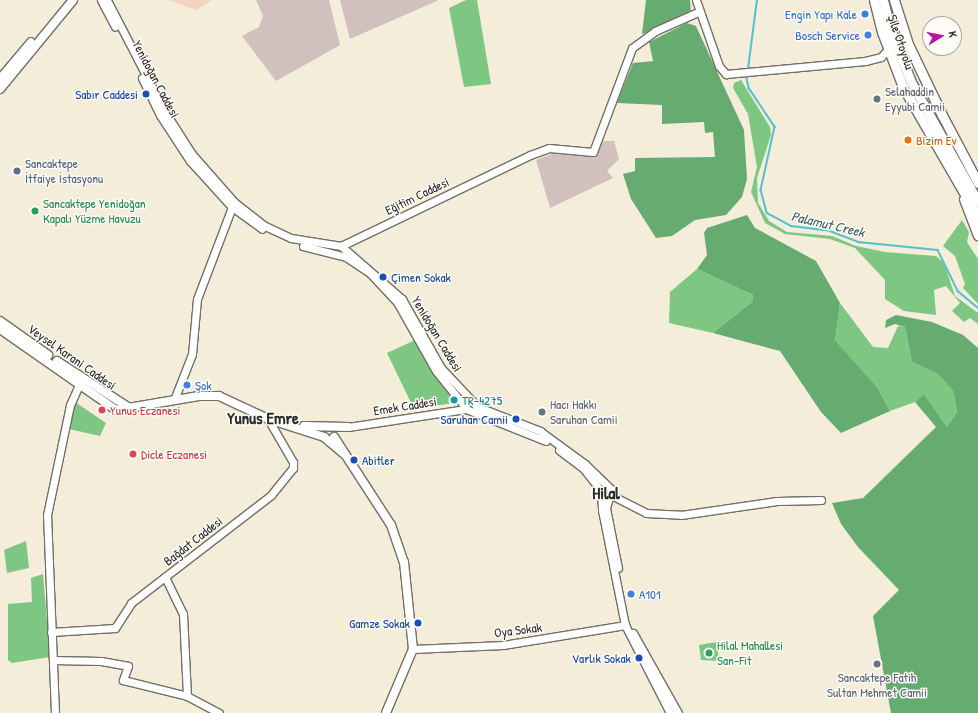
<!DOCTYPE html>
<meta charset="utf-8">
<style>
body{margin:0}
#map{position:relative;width:978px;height:713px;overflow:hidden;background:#f4edd9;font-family:"Patrick Hand",sans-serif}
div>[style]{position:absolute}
.built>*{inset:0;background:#f5d3c2}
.industrial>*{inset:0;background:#d1c0bd}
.green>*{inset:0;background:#7ec783}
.forest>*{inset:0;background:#66ac71}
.stream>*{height:1.5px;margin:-0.75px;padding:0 0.75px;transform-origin:0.75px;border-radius:0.75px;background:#53bfcf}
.roads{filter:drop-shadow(1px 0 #716f68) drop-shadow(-1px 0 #716f68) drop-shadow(0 1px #716f68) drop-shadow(0 -1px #716f68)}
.tertiary>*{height:7px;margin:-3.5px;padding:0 3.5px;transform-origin:3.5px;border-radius:3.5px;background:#fff}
.secondary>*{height:8px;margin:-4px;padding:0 4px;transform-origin:4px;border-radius:4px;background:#fff}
.primary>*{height:9px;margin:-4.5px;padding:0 4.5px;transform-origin:4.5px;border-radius:4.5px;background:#fff}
.trunk>*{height:9px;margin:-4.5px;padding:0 4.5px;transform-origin:4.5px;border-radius:4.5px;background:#fff}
.dots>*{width:11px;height:11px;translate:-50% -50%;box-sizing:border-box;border:2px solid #fdfcf7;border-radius:50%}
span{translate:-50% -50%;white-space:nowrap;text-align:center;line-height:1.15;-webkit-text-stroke:3px #fdfcf7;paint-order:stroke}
.shop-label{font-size:13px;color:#366cbe}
.right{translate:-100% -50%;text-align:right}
.left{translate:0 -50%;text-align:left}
.street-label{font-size:13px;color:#2b2b2b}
.worship-label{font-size:13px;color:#5b616d}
.transit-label{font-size:13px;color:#164399}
.food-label{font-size:13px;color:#c56008}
.service-label{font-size:13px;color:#4e5e75}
.leisure-label{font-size:13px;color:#27864d}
.culture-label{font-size:13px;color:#0d838f}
.health-label{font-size:13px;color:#be3a42}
.water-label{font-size:14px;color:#395f64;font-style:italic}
.district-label{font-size:17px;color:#2b2b2b;font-weight:700}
.north{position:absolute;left:922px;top:16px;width:40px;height:40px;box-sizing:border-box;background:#fdfcf7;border:1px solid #a9a8a5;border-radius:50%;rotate:80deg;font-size:11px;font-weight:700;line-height:16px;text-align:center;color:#2b2b2b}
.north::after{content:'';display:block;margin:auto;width:14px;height:18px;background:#b5179e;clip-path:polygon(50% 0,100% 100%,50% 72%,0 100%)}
</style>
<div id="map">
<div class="built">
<div style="clip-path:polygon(168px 0,212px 0,196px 10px)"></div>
</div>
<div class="industrial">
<div style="clip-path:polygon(256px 0,329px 0,340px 45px,276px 81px,242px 36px,259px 27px,263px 16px)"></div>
<div style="clip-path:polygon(340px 0,439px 0,350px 39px)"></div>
<div style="clip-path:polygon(603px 141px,614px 141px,619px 159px,607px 171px,613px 178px,550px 208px,536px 160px,555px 153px,596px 157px)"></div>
</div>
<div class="green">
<div style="clip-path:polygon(466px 0,477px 0,491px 84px,464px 87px,449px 8px)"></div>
<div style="clip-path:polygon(741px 80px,770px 127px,771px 135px,757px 178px,758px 203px,769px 221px,787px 232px,832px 236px,856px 246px,885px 252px,936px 256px,944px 263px,955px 296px,978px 313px,978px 324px,970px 318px,964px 322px,952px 311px,960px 303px,946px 286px,934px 290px,936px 315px,904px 311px,885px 299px,885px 280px,855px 248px,830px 239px,785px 234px,765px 223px,751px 192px,757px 167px,748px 114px,733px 88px,734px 83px)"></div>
<div style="clip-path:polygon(962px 220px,969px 232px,967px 242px,978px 259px,978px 304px,963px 288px,965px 284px,955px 256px,943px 246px)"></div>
<div style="clip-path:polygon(697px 269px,753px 295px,753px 301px,713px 333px,669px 323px,670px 292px)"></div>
<div style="clip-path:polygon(840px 303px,873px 347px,888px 348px,898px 326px,905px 327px,912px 362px,938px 374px,953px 391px,957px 412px,947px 427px,924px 394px,915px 402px,890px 411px,877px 387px,835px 340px)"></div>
<div style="clip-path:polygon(415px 340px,460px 402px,414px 409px,387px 353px)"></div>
<div style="clip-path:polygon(75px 402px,106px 423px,100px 436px,69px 429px)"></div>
<div style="clip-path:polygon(26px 541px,29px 568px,7px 573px,4px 550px)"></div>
<div style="clip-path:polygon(43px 574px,50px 657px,12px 663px,8px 660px,8px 604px,32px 602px,31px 578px)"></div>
<div style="clip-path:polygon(717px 642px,719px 661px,701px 660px,699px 645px)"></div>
</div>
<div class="forest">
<div style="clip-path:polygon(646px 0,690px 0,691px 14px,686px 20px,642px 34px)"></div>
<div style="clip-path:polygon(687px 23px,696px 26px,744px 130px,747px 179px,742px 197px,726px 215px,695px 220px,672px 236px,656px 238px,631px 199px,623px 174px,635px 171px,635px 158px,715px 157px,713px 132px,705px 133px,704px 122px,662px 124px,662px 105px,617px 103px,633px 63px,653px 61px,649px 42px)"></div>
<div style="clip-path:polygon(747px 215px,755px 228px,816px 261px,840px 303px,835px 340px,877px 387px,890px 411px,841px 433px,821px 412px,780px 351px,713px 333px,753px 301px,753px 295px,697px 269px,707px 255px,704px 233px,707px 228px)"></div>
<div style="clip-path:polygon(896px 315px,932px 322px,963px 335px,978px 348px,978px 713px,891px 713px,873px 616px,899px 590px,858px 547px,841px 524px,832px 503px,863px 498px,936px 427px,915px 402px,924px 394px,947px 427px,957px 412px,953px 391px,938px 374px,912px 362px,905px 327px,895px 324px,885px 328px,886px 320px)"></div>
</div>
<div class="stream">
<div style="left:748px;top:69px;width:70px;rotate:-82.6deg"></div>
<div style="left:747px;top:78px;width:10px;rotate:79deg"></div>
<div style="left:749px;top:88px;width:47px;rotate:56.3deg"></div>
<div style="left:775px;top:127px;width:65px;rotate:102.5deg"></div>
<div style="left:761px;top:190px;width:24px;rotate:75deg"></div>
<div style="left:767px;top:213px;width:27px;rotate:28deg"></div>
<div style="left:791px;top:226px;width:39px;rotate:7deg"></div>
<div style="left:830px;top:231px;width:30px;rotate:21deg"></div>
<div style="left:858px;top:242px;width:80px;rotate:5.7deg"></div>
<div style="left:938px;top:250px;width:46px;rotate:64deg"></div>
<div style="left:958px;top:291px;width:26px;rotate:40deg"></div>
</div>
<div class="roads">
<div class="tertiary">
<div style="left:101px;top:0;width:30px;rotate:62deg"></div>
<div style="left:107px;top:0;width:126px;rotate:62.6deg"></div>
<div style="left:165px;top:112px;width:50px;rotate:57.3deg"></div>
<div style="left:192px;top:154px;width:64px;rotate:48.8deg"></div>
<div style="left:234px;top:202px;width:37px;rotate:38deg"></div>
<div style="left:263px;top:225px;width:31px;rotate:25deg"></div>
<div style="left:291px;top:238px;width:51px;rotate:9.1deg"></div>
<div style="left:341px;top:246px;width:210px;rotate:-25.7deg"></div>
<div style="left:530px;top:155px;width:20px;rotate:-20deg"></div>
<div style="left:549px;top:148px;width:44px;rotate:5.2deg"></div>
<div style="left:593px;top:152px;width:111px;rotate:-69.4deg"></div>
<div style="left:632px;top:48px;width:29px;rotate:-36deg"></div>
<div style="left:655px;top:31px;width:47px;rotate:-23.8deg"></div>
<div style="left:696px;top:0;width:70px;rotate:70.8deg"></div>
<div style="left:719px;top:66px;width:11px;rotate:49deg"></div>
<div style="left:726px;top:74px;width:140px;rotate:-5.3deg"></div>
<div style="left:865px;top:61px;width:16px;rotate:-14deg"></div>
<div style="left:881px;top:57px;width:11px;rotate:-49deg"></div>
<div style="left:142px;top:78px;width:41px;rotate:64.1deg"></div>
<div style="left:160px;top:115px;width:55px;rotate:56.9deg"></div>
<div style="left:190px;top:161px;width:62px;rotate:47.6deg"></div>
<div style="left:232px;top:207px;width:37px;rotate:36deg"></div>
<div style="left:303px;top:246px;width:44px;rotate:14.3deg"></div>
<div style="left:346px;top:257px;width:29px;rotate:34deg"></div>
<div style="left:370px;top:273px;width:40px;rotate:47deg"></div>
<div style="left:397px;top:302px;width:79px;rotate:60.5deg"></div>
<div style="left:436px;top:371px;width:48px;rotate:51deg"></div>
<div style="left:341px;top:246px;width:81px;rotate:41deg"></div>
<div style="left:402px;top:299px;width:79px;rotate:60.5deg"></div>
<div style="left:441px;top:368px;width:50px;rotate:46.6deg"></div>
<div style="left:174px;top:400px;width:49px;rotate:-68.6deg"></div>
<div style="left:192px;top:354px;width:55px;rotate:-84.8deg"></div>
<div style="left:197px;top:299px;width:102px;rotate:-69.2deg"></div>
<div style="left:476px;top:406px;width:69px;rotate:21.3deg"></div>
<div style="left:540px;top:431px;width:56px;rotate:36.3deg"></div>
<div style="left:585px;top:464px;width:36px;rotate:44deg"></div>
<div style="left:611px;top:489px;width:6px;rotate:90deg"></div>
<div style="left:466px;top:409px;width:86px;rotate:21.8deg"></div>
<div style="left:348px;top:427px;width:119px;rotate:-8.7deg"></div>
<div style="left:559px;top:450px;width:31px;rotate:37deg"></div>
<div style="left:584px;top:469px;width:29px;rotate:52deg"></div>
<div style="left:601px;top:494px;width:16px;rotate:86deg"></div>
<div style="left:602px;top:510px;width:117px;rotate:78.7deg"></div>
<div style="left:625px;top:625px;width:99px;rotate:62.9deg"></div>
<div style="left:611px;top:495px;width:39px;rotate:27deg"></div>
<div style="left:646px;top:513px;width:35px;rotate:3deg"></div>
<div style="left:681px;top:515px;width:97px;rotate:-8.3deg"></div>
<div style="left:777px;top:501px;width:44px;rotate:-1.3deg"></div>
<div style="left:609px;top:497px;width:11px;rotate:105deg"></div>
<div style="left:606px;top:508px;width:61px;rotate:78.7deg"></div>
<div style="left:165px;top:577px;width:41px;rotate:64.1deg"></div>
<div style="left:183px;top:614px;width:82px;rotate:87.2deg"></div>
<div style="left:51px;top:632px;width:64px;rotate:-3.6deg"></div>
<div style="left:115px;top:628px;width:30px;rotate:-57deg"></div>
<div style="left:131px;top:603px;width:177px;rotate:-37.6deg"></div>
<div style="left:271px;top:495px;width:35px;rotate:-51deg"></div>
<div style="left:293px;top:468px;width:6px;rotate:-90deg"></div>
<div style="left:293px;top:462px;width:50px;rotate:-120.2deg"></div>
<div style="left:633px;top:633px;width:92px;rotate:60.6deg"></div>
<div style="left:413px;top:649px;width:90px;rotate:-2.5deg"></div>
<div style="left:503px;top:645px;width:124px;rotate:-9.3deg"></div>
<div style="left:53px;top:660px;width:48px;rotate:1.2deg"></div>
<div style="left:101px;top:661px;width:27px;rotate:10deg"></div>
<div style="left:128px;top:666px;width:15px;rotate:110deg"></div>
<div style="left:123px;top:680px;width:66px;rotate:14deg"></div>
<div style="left:187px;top:696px;width:36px;rotate:28deg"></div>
<div style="left:55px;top:713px;width:198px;rotate:-92.3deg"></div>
<div style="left:47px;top:515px;width:112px;rotate:-78.2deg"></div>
<div style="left:70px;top:405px;width:27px;rotate:-66deg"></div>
</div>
<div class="secondary">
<div style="left:0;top:79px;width:48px;rotate:-50deg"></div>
<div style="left:0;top:89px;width:115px;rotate:-50.6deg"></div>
<div style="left:0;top:321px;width:59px;rotate:35.3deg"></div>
<div style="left:0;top:329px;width:141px;rotate:34.9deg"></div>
<div style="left:116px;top:410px;width:84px;rotate:-9.6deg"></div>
<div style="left:199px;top:396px;width:20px"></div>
<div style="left:219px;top:396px;width:54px;rotate:25.1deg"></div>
<div style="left:268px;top:419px;width:59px;rotate:17.8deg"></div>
<div style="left:324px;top:437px;width:25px;rotate:40deg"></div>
<div style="left:57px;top:361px;width:88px;rotate:33deg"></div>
<div style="left:304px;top:426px;width:44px;rotate:1.3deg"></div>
<div style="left:334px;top:437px;width:105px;rotate:57.1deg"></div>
<div style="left:391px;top:525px;width:39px;rotate:71deg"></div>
<div style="left:404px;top:562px;width:87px;rotate:84.1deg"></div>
<div style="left:413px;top:649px;width:69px;rotate:112.9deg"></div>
</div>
<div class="primary">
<div style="left:894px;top:0;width:46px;rotate:72.3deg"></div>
<div style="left:908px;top:44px;width:79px;rotate:64.4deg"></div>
</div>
<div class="trunk">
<div style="left:874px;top:0;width:33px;rotate:76deg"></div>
<div style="left:882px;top:32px;width:59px;rotate:69.1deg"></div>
<div style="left:903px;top:87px;width:150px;rotate:60deg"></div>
<div style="left:883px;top:0;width:30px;rotate:76deg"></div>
<div style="left:890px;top:29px;width:57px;rotate:68.4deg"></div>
<div style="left:911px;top:82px;width:137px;rotate:60.8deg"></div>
<div style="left:942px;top:115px;width:77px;rotate:62.1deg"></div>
<div style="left:964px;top:199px;width:39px;rotate:69deg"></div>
</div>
</div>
<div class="dots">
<div style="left:865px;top:14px;background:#3f7fe0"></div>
<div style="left:868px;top:35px;background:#3f7fe0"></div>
<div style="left:146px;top:94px;background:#1a4fb4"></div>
<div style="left:877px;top:99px;background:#6b7280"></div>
<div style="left:908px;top:140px;background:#e8710a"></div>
<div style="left:17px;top:171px;background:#5c6f8a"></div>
<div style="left:35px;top:211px;background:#2e9e5b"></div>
<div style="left:383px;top:277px;background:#1a4fb4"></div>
<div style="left:187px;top:385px;background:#3f7fe0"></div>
<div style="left:454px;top:400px;background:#0f9aa8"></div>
<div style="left:102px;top:410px;background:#e0444e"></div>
<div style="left:542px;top:412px;background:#6b7280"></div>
<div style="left:516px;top:419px;background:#1a4fb4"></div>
<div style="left:133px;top:454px;background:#e0444e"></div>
<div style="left:354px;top:460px;background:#1a4fb4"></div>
<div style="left:631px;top:594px;background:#3f7fe0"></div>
<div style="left:418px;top:623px;background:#1a4fb4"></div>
<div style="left:709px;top:653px;background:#2e9e5b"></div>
<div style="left:639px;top:658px;background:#1a4fb4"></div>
<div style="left:877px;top:664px;background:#6b7280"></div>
</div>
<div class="shop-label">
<span class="right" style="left:857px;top:14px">Engin Yapı Kale</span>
<span class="right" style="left:860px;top:35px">Bosch Service</span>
<span class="left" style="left:195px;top:385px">Şok</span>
<span class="left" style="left:639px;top:594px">A101</span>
</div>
<div class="street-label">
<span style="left:901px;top:42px;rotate:71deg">Şile Otoyolu</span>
<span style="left:156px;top:79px;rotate:62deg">Yenidoğan Caddesi</span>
<span style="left:417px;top:196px;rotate:-26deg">Eğitim Caddesi</span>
<span style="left:437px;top:334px;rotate:59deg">Yenidoğan Caddesi</span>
<span style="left:72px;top:357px;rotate:35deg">Veysel Karani Caddesi</span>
<span style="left:405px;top:406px;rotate:-9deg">Emek Caddesi</span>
<span style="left:193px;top:541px;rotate:-38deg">Bağdat Caddesi</span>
<span style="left:518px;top:630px;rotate:-7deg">Oya Sokak</span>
</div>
<div class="worship-label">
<span class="left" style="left:885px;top:99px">Selahaddin<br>Eyyubi Camii</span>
<span class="left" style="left:550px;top:412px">Hacı Hakkı<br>Saruhan Camii</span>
<span style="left:877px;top:685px">Sancaktepe Fatih<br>Sultan Mehmet Camii</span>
</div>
<div class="transit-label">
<span class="right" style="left:138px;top:94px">Sabır Caddesi</span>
<span class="left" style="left:391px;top:277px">Çimen Sokak</span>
<span class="right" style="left:508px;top:419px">Saruhan Camii</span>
<span class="left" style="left:362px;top:460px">Abitler</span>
<span class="right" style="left:410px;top:623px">Gamze Sokak</span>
<span class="right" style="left:631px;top:658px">Varlık Sokak</span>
</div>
<div class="food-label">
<span class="left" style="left:916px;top:140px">Bizim Ev</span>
</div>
<div class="service-label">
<span class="left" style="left:25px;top:171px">Sancaktepe<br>İtfaiye İstasyonu</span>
</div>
<div class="leisure-label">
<span class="left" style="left:43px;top:211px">Sancaktepe Yenidoğan<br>Kapalı Yüzme Havuzu</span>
<span class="left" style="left:717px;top:653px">Hilal Mahallesi<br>San-Fit</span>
</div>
<div class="culture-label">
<span class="left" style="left:462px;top:400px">TR-4275</span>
</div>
<div class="health-label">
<span class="left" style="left:110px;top:410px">Yunus Eczanesi</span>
<span class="left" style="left:141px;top:454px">Dicle Eczanesi</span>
</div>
<div class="water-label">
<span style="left:828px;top:224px;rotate:13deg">Palamut Creek</span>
</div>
<div class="district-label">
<span style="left:263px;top:418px">Yunus Emre</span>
<span style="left:606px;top:493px">Hilal</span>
</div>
<div class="north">K</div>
</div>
